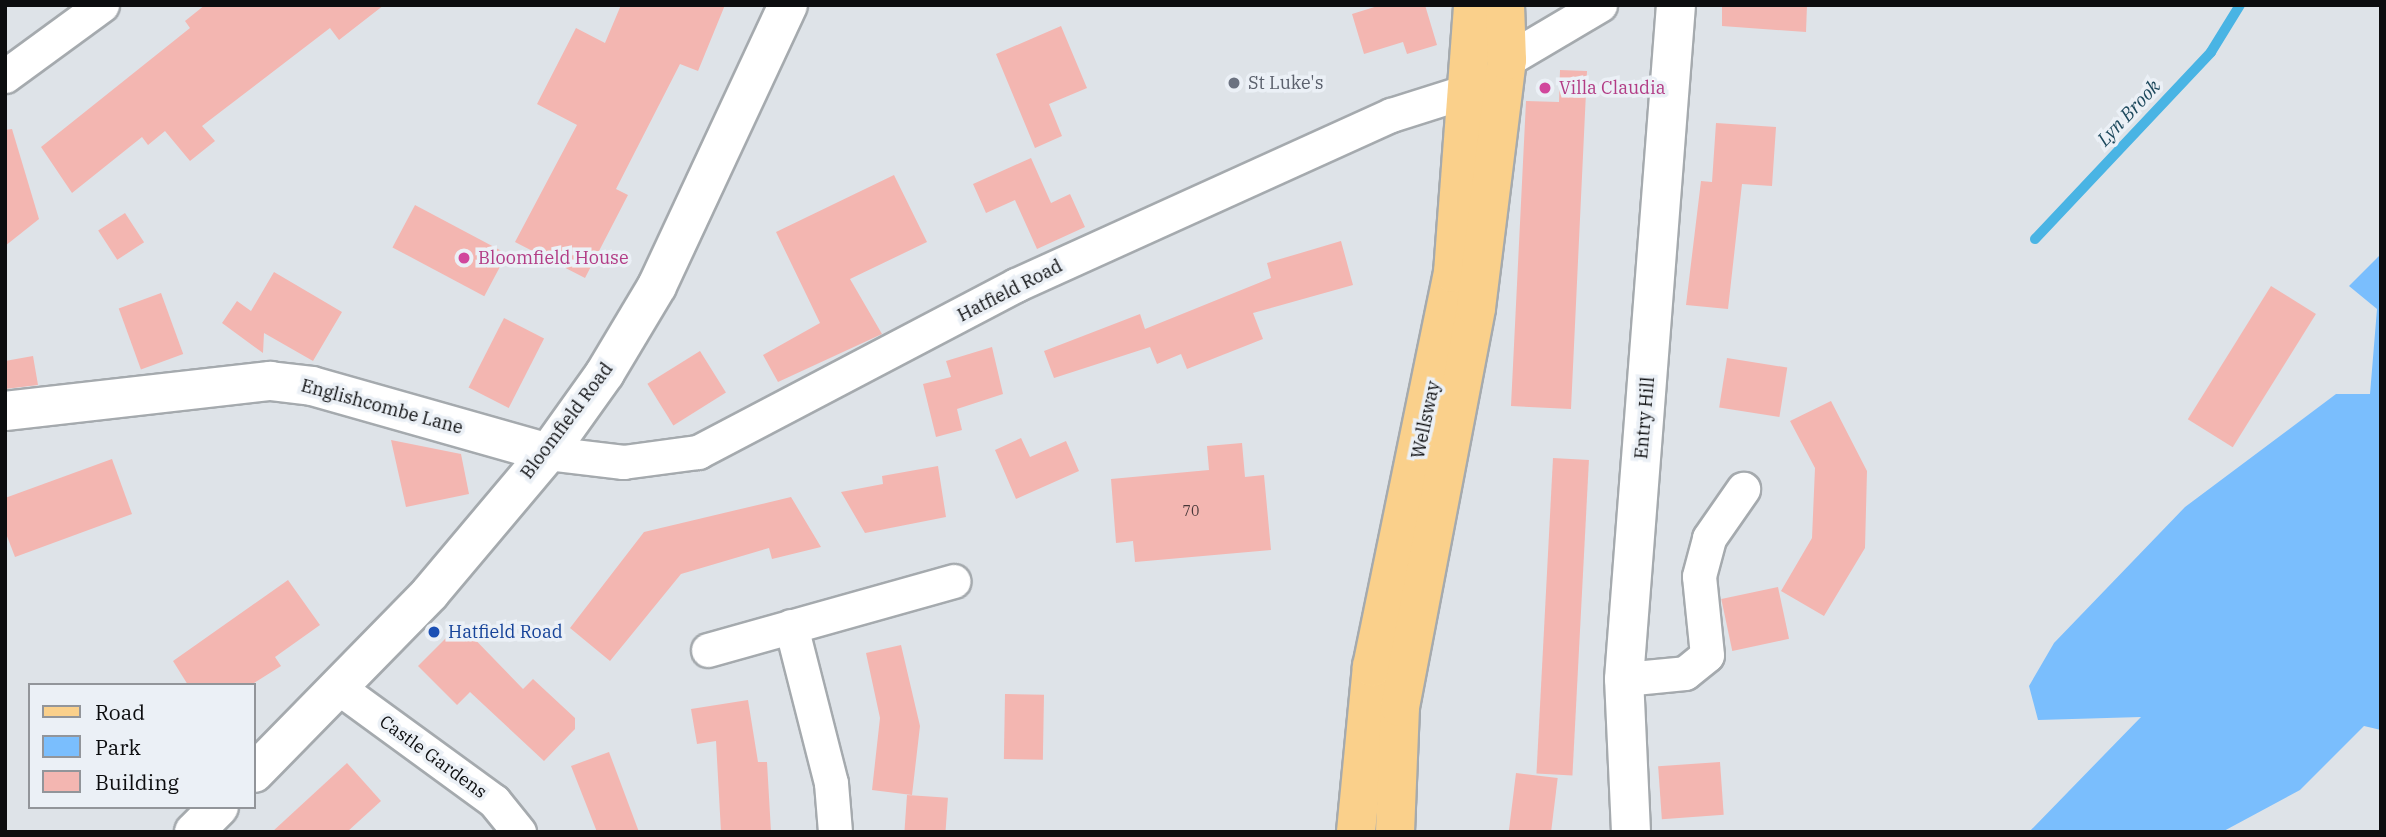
<!DOCTYPE html>
<style>
body{margin:0}
#map{position:relative;width:2386px;height:837px;overflow:hidden;background:#dee3e8;font-family:"IBM Plex Serif",serif}
div>[style]{position:absolute}
.green>*{inset:0;background:#7abefd}
.stream>*{height:10px;margin:-5px;padding:0 5px;transform-origin:5px;border-radius:5px;background:#49b4e4}
.building>*{inset:0;background:#f3b6b1;transform-origin:0 0}
.roads{filter:drop-shadow(2px 0 #a5aaae) drop-shadow(-2px 0 #a5aaae) drop-shadow(0 2px #a5aaae) drop-shadow(0 -2px #a5aaae)}
.minor>*{height:33px;margin:-16.5px;padding:0 16.5px;transform-origin:16.5px;border-radius:16.5px;background:#fff}
.tertiary>*{height:38px;margin:-19px;padding:0 19px;transform-origin:19px;border-radius:19px;background:#fff}
.primary>*{height:38px;margin:-19px;padding:0 19px;transform-origin:19px;border-radius:19px;background:#fad08b}
.dots>*{width:19px;height:19px;translate:-50% -50%;box-sizing:border-box;border:4px solid #ebf0f6;border-radius:50%}
span{translate:-50% -50%;white-space:nowrap;text-align:center;line-height:1.15;-webkit-text-stroke:7px #ebf0f6;paint-order:stroke}
.number-label{font-size:14px;color:#463738}
.number-label span{-webkit-text-stroke-width:0}
.worship-label{font-size:18px;color:#5b616d}
.left{translate:0 -50%;text-align:left}
.hotel-label{font-size:18px;color:#b23c85}
.street-label{font-size:18px;color:#0c0d0f}
.transit-label{font-size:18px;color:#164399}
.water-label{font-size:19px;color:#1d495d;font-style:italic}
.frame{position:absolute;inset:0;border:7px solid #0c0d0f;pointer-events:none}
.legend{position:absolute;left:28px;top:683px;width:228px;height:126px;box-sizing:border-box;background:#ebf0f6;border:2px solid #92959a;margin:0;padding:9px 12px;list-style:none;font-size:21px;color:#0c0d0f}
.legend li{display:flex;align-items:center;gap:14px;height:35px}
.legend b{width:35px;border:2px solid #92959a}
</style>
<div id="map">
<div class="green">
<div style="clip-path:polygon(2381px 254px,2381px 730px,2364px 726px,2300px 790px,2222px 832px,2029px 832px,2141px 717px,2038px 720px,2029px 686px,2054px 643px,2185px 507px,2336px 394px,2370px 394px,2377px 309px,2349px 286px)"></div>
</div>
<div class="stream">
<div style="left:2035px;top:239px;width:257px;rotate:-46.7deg"></div>
<div style="left:2211px;top:52px;width:55px;rotate:-58.3deg"></div>
</div>
<div class="building">
<div style="clip-path:polygon(205px 5px,384px 5px,339px 40px,330px 28px,202px 126px,215px 141px,190px 161px,165px 131px,148px 145px,142px 137px,72px 193px,41px 147px,190px 28px,185px 21px)"></div>
<div style="clip-path:polygon(621px 5px,725px 5px,698px 71px,680px 64px,616px 189px,628px 195px,585px 278px,515px 242px,577px 125px,537px 104px,576px 28px,605px 43px)"></div>
<div style="clip-path:polygon(1381px 5px,1425px 5px,1437px 45px,1407px 54px,1403px 42px,1364px 54px,1352px 14px)"></div>
<div style="clip-path:polygon(1722px 5px,1807px 5px,1806px 32px,1722px 26px)"></div>
<div style="clip-path:polygon(1061px 26px,1087px 88px,1049px 104px,1062px 136px,1035px 148px,996px 54px)"></div>
<div style="clip-path:polygon(1560px 70px,1587px 71px,1571px 409px,1511px 406px,1526px 101px,1559px 102px)"></div>
<div style="clip-path:polygon(1716px 123px,1776px 127px,1772px 186px,1742px 184px,1728px 309px,1686px 305px,1701px 181px,1712px 182px)"></div>
<div style="clip-path:polygon(12px 129px,39px 219px,5px 246px,5px 130px)"></div>
<div style="clip-path:polygon(1031px 158px,1051px 203px,1070px 194px,1085px 227px,1037px 249px,1015px 200px,986px 213px,973px 184px)"></div>
<div style="clip-path:polygon(894px 175px,927px 242px,850px 279px,882px 334px,778px 382px,763px 355px,820px 323px,776px 232px)"></div>
<div style="left:415px;top:205px;width:104px;height:48px;rotate:28deg"></div>
<div style="left:125px;top:213px;width:35px;height:32px;rotate:57deg"></div>
<div style="clip-path:polygon(1341px 241px,1353px 285px,1253px 313px,1263px 339px,1187px 369px,1181px 354px,1157px 364px,1150px 347px,1054px 378px,1044px 351px,1140px 314px,1145px 329px,1271px 278px,1267px 263px)"></div>
<div style="clip-path:polygon(274px 272px,342px 312px,313px 361px,264px 333px,263px 353px,222px 323px,237px 301px,251px 311px)"></div>
<div style="left:2271px;top:286px;width:53px;height:157px;rotate:32deg"></div>
<div style="left:161px;top:293px;width:65px;height:45px;rotate:70deg"></div>
<div style="left:504px;top:318px;width:45px;height:78px;rotate:27deg"></div>
<div style="clip-path:polygon(992px 347px,1003px 394px,957px 409px,962px 430px,936px 437px,923px 384px,951px 377px,946px 361px)"></div>
<div style="left:700px;top:351px;width:49px;height:62px;rotate:58deg"></div>
<div style="clip-path:polygon(33px 356px,38px 385px,5px 389px,5px 361px)"></div>
<div style="left:1727px;top:358px;width:61px;height:50px;rotate:9deg"></div>
<div style="clip-path:polygon(1831px 401px,1867px 471px,1865px 548px,1824px 616px,1781px 591px,1812px 538px,1815px 468px,1790px 421px)"></div>
<div style="clip-path:polygon(1021px 438px,1030px 457px,1066px 441px,1079px 471px,1016px 499px,995px 450px)"></div>
<div style="clip-path:polygon(391px 440px,461px 454px,469px 494px,406px 507px)"></div>
<div style="clip-path:polygon(1242px 443px,1245px 477px,1264px 475px,1271px 550px,1135px 562px,1133px 541px,1116px 543px,1111px 479px,1209px 470px,1207px 446px)"></div>
<div style="left:1553px;top:458px;width:36px;height:316px;rotate:3deg"></div>
<div style="clip-path:polygon(112px 459px,132px 514px,15px 557px,5px 531px,5px 498px)"></div>
<div style="clip-path:polygon(938px 466px,946px 517px,865px 533px,841px 492px,883px 484px,882px 476px)"></div>
<div style="clip-path:polygon(791px 497px,821px 547px,772px 559px,769px 548px,681px 574px,610px 661px,570px 628px,644px 532px)"></div>
<div style="clip-path:polygon(288px 580px,320px 625px,275px 657px,281px 666px,251px 685px,188px 685px,173px 661px)"></div>
<div style="left:1778px;top:587px;width:53px;height:58px;rotate:78deg"></div>
<div style="clip-path:polygon(460px 624px,523px 689px,533px 679px,575px 718px,575px 729px,544px 761px,470px 692px,457px 705px,418px 666px)"></div>
<div style="clip-path:polygon(901px 645px,920px 726px,912px 795px,872px 790px,880px 718px,866px 653px)"></div>
<div style="left:1005px;top:694px;width:39px;height:65px;rotate:1deg"></div>
<div style="clip-path:polygon(748px 700px,758px 762px,767px 762px,771px 832px,721px 832px,716px 741px,697px 744px,691px 709px)"></div>
<div style="clip-path:polygon(609px 752px,639px 832px,597px 832px,571px 766px)"></div>
<div style="left:1720px;top:762px;width:53px;height:62px;rotate:86deg"></div>
<div style="clip-path:polygon(347px 763px,381px 801px,347px 832px,272px 832px)"></div>
<div style="left:1516px;top:773px;width:42px;height:59px;rotate:7deg"></div>
<div style="left:907px;top:795px;width:41px;height:37px;rotate:4deg"></div>
</div>
<div class="roads">
<div class="minor">
<div style="left:1507px;top:60px;width:108px;rotate:-30.6deg"></div>
<div style="left:5px;top:76px;width:120px;rotate:-36.2deg"></div>
<div style="left:548px;top:453px;width:76px;rotate:6.8deg"></div>
<div style="left:623px;top:462px;width:76px;rotate:-7.6deg"></div>
<div style="left:698px;top:452px;width:359px;rotate:-27.7deg"></div>
<div style="left:1016px;top:285px;width:412px;rotate:-24.4deg"></div>
<div style="left:1391px;top:115px;width:83px;rotate:-17.6deg"></div>
<div style="left:791px;top:626px;width:162px;rotate:75.7deg"></div>
<div style="left:831px;top:783px;width:49px;rotate:85.3deg"></div>
<div style="left:708px;top:650px;width:255px;rotate:-15.7deg"></div>
<div style="left:1624px;top:679px;width:61px;rotate:-5.6deg"></div>
<div style="left:1685px;top:673px;width:28px;rotate:-39deg"></div>
<div style="left:1707px;top:655px;width:79px;rotate:-95.8deg"></div>
<div style="left:1699px;top:576px;width:39px;rotate:-75deg"></div>
<div style="left:1709px;top:538px;width:60px;rotate:-55.2deg"></div>
<div style="left:339px;top:688px;width:192px;rotate:36.1deg"></div>
<div style="left:494px;top:801px;width:40px;rotate:51deg"></div>
</div>
<div class="tertiary">
<div style="left:5px;top:411px;width:267px;rotate:-6.5deg"></div>
<div style="left:270px;top:381px;width:42px;rotate:6.8deg"></div>
<div style="left:312px;top:386px;width:245px;rotate:15.8deg"></div>
<div style="left:254px;top:773px;width:252px;rotate:-45.6deg"></div>
<div style="left:430px;top:593px;width:183px;rotate:-49.9deg"></div>
<div style="left:548px;top:453px;width:98px;rotate:-54.5deg"></div>
<div style="left:605px;top:373px;width:101px;rotate:-59.1deg"></div>
<div style="left:657px;top:286px;width:310px;rotate:-65deg"></div>
<div style="left:194px;top:832px;width:35px;rotate:-45deg"></div>
<div style="left:1631px;top:832px;width:153px;rotate:-92.6deg"></div>
<div style="left:1624px;top:679px;width:676px;rotate:-85.59deg"></div>
</div>
<div class="primary">
<div style="left:1356px;top:832px;width:166px;rotate:-84.5deg"></div>
<div style="left:1372px;top:667px;width:402px;rotate:-78.4deg"></div>
<div style="left:1453px;top:273px;width:269px;rotate:-85.7deg"></div>
<div style="left:1395px;top:832px;width:125px;rotate:-87.7deg"></div>
<div style="left:1400px;top:707px;width:406px;rotate:-79.2deg"></div>
<div style="left:1476px;top:308px;width:250px;rotate:-82.9deg"></div>
<div style="left:1507px;top:60px;width:55px;rotate:-92.1deg"></div>
</div>
</div>
<div class="dots">
<div style="left:1234px;top:83px;background:#6b7280"></div>
<div style="left:1545px;top:88px;background:#d1479c"></div>
<div style="left:464px;top:258px;background:#d1479c"></div>
<div style="left:434px;top:632px;background:#1a4fb4"></div>
</div>
<div class="number-label">
<span style="left:1191px;top:511px">70</span>
</div>
<div class="worship-label">
<span class="left" style="left:1248px;top:83px">St Luke's</span>
</div>
<div class="hotel-label">
<span class="left" style="left:1559px;top:88px">Villa Claudia</span>
<span class="left" style="left:478px;top:258px">Bloomfield House</span>
</div>
<div class="street-label">
<span style="left:1010px;top:291px;rotate:-27deg">Hatfield Road</span>
<span style="left:382px;top:407px;rotate:15deg">Englishcombe Lane</span>
<span style="left:1645px;top:418px;rotate:-85deg">Entry Hill</span>
<span style="left:1426px;top:420px;rotate:-78deg">Wellsway</span>
<span style="left:567px;top:421px;rotate:-53deg">Bloomfield Road</span>
<span style="left:433px;top:757px;rotate:36deg">Castle Gardens</span>
</div>
<div class="transit-label">
<span class="left" style="left:448px;top:632px">Hatfield Road</span>
</div>
<div class="water-label">
<span style="left:2129px;top:113px;rotate:-47deg">Lyn Brook</span>
</div>
<div class="frame"></div>
<ul class="legend">
<li><b style="height:9px;background:#fad08b"></b>Road</li>
<li><b style="height:19px;background:#7abefd"></b>Park</li>
<li><b style="height:19px;background:#f3b6b1"></b>Building</li>
</ul>
</div>
